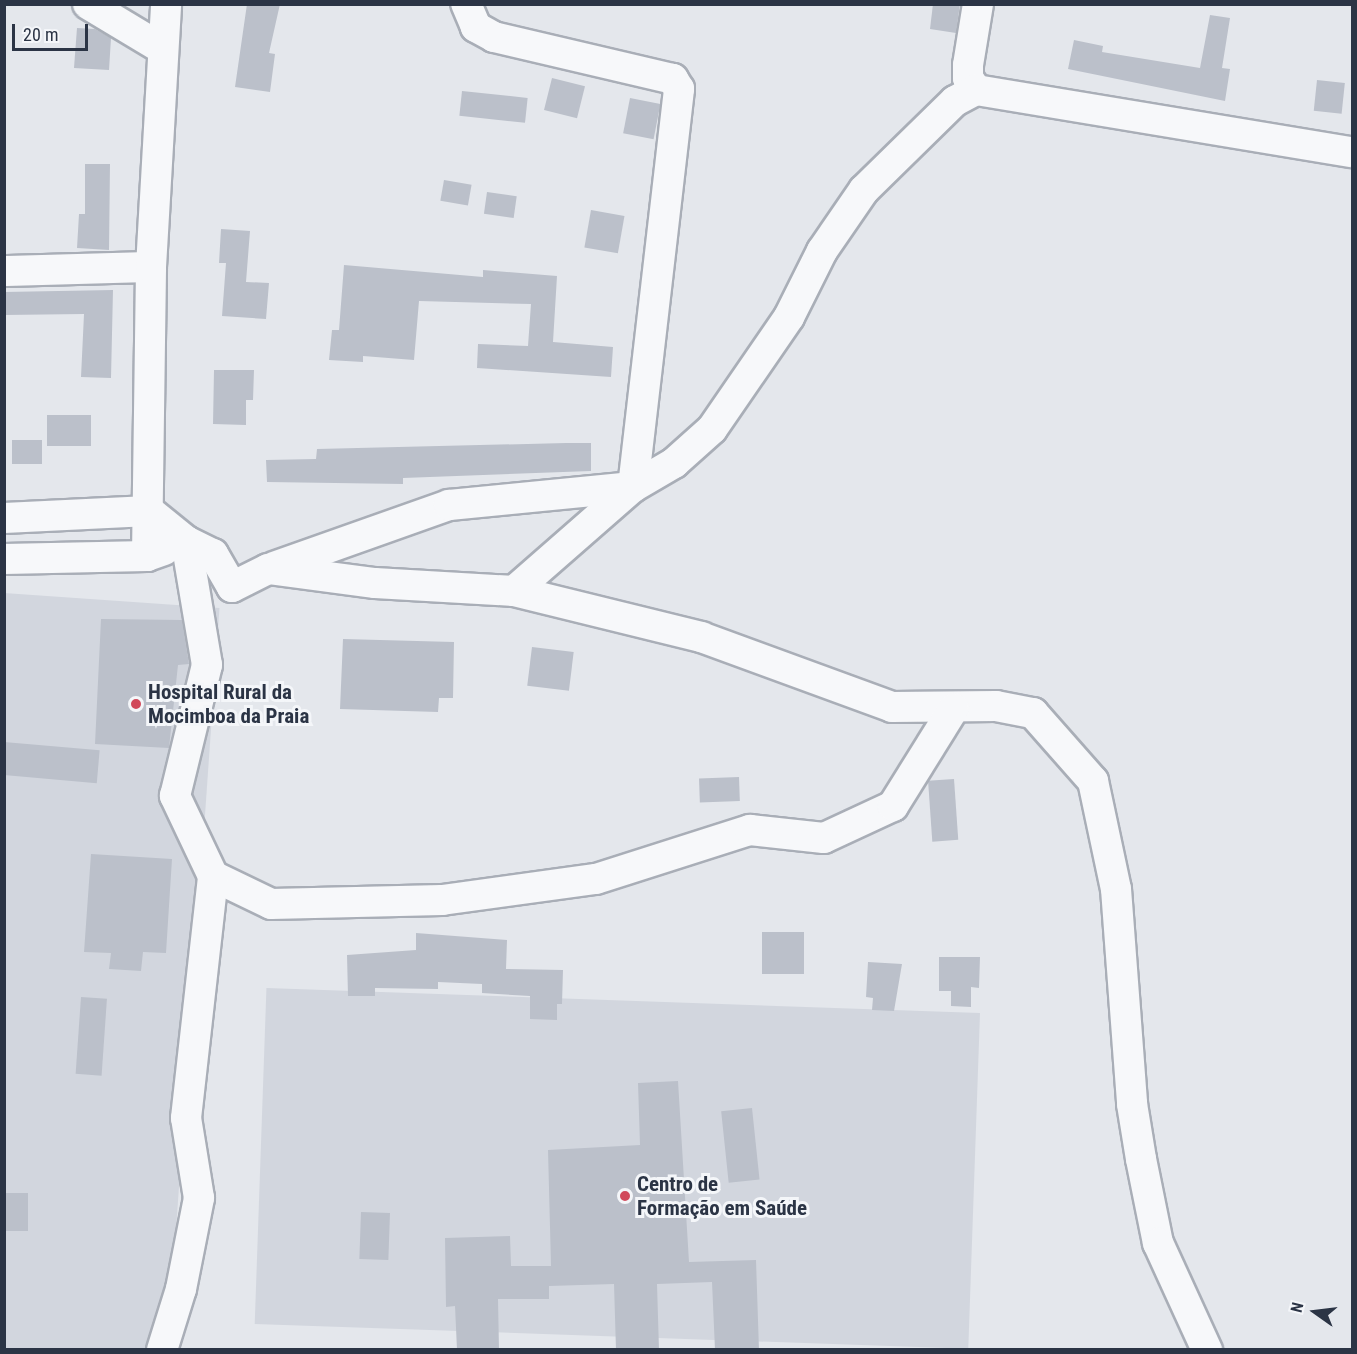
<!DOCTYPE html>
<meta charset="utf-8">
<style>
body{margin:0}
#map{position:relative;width:1357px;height:1354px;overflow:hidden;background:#e4e7ec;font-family:"Roboto Condensed",sans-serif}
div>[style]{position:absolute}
.built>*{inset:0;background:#d2d6de;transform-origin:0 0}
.building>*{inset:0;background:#bbc0ca;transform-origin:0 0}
.roads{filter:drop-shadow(2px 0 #a9aeb7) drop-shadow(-2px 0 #a9aeb7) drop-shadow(0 2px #a9aeb7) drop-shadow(0 -2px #a9aeb7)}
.minor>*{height:30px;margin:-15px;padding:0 15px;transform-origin:15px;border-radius:15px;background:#f7f8fa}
.dots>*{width:16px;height:16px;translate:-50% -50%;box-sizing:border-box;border:3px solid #f4f6f9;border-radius:50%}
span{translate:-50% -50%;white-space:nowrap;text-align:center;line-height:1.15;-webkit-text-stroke:6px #f4f6f9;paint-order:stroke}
.poi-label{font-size:21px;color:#2b3445;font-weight:700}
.left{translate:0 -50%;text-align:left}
.frame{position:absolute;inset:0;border:6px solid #2b3445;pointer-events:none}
.north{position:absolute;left:1285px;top:1282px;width:60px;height:60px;-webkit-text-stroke:4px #f4f6f9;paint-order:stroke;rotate:284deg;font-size:16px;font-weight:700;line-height:24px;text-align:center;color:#2b3445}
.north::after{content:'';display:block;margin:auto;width:21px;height:27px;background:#2b3445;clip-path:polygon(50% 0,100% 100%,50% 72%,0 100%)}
.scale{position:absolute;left:12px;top:24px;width:76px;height:27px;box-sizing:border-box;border:3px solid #2b3445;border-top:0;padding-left:8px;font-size:18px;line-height:21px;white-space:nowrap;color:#2b3445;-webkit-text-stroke:4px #f4f6f9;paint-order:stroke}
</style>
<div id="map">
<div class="built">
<div style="left:4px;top:593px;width:216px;height:756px;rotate:4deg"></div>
<div style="left:980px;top:1013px;width:336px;height:714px;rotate:92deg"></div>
</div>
<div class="building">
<div style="clip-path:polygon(247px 4px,280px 4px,269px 53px,275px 54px,270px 92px,235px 87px)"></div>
<div style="clip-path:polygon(933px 4px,960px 4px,956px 33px,930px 29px)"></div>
<div style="clip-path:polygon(1210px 15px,1230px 18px,1222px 68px,1230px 69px,1225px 101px,1068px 69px,1074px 40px,1103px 46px,1102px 52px,1200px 68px)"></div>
<div style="clip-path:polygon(77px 28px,95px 29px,111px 38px,109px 70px,74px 68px)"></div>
<div style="left:552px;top:78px;width:34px;height:33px;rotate:14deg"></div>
<div style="left:1317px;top:80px;width:28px;height:31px;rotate:6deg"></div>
<div style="left:462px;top:91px;width:66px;height:25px;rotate:6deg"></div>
<div style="left:630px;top:98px;width:31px;height:36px;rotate:11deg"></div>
<div style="clip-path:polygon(85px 164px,110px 164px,109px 250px,77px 248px,79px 214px,85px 214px)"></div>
<div style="left:444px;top:180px;width:28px;height:21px;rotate:10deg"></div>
<div style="left:487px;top:192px;width:30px;height:22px;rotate:8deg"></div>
<div style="left:591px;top:210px;width:34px;height:38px;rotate:10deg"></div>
<div style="clip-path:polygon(221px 229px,250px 231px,246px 282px,269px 283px,266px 319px,222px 316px,226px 263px,219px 263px)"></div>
<div style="clip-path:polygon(344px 265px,483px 277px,483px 270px,557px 276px,553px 342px,613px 347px,611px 377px,477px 368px,478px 344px,528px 346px,531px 304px,419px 301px,414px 360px,363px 356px,363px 362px,329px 360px,332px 330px,339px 330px)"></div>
<div style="clip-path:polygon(113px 290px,111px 378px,81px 377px,84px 314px,4px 315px,4px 292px)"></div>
<div style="clip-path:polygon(214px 370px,254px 370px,253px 400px,246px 400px,246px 425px,213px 424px)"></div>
<div style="left:47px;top:415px;width:44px;height:31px"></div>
<div style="left:12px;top:440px;width:30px;height:24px"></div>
<div style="clip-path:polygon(566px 443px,591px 443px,591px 471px,403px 478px,403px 484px,267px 482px,266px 460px,316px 459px,317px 449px)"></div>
<div style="clip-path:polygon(101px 619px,182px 620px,189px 664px,178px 665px,169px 748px,95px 744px)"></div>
<div style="clip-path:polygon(343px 639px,454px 642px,453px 698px,439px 698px,438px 712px,340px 709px)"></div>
<div style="left:532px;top:647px;width:42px;height:39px;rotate:7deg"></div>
<div style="left:4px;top:742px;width:96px;height:33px;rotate:5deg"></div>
<div style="left:739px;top:777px;width:24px;height:40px;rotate:88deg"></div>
<div style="left:954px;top:779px;width:61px;height:26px;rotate:86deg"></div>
<div style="clip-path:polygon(91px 854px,172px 859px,166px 953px,143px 952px,141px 971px,109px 969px,111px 953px,84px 952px)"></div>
<div style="left:804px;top:932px;width:42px;height:42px;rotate:90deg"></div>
<div style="clip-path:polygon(416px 933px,507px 940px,506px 969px,563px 970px,562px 1004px,557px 1004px,557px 1020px,530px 1019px,530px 996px,482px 993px,482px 984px,438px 982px,438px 989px,375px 988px,375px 996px,348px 996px,347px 955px,416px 950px)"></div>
<div style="clip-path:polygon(939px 957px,980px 957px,979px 988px,971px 987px,971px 1007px,951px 1006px,951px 991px,939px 991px)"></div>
<div style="clip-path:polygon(868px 962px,902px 964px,894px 1011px,872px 1010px,873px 998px,866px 997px)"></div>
<div style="left:81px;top:997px;width:26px;height:77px;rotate:4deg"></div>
<div style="clip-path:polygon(678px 1081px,689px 1262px,756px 1260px,759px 1350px,715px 1350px,712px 1282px,657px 1284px,659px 1350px,616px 1350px,614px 1284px,549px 1286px,549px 1299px,498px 1299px,499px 1350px,457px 1350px,455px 1306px,446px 1307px,445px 1238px,510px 1236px,511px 1266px,551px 1266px,548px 1150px,640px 1145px,638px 1083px)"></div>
<div style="left:752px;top:1108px;width:72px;height:31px;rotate:84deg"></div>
<div style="left:28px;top:1193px;width:38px;height:24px;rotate:90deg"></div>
<div style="left:361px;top:1212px;width:29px;height:47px;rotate:2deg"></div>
</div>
<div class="roads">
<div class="minor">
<div style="left:88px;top:4px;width:87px;rotate:31deg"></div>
<div style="left:978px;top:4px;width:62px;rotate:99.3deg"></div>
<div style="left:968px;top:65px;width:13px;rotate:90deg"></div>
<div style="left:968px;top:78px;width:14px;rotate:56deg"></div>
<div style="left:976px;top:90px;width:381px;rotate:9.4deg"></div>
<div style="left:4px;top:271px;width:147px;rotate:-1.6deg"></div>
<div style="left:4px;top:518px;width:145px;rotate:-2.8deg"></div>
<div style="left:149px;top:511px;width:48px;rotate:39deg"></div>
<div style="left:186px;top:541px;width:30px;rotate:26deg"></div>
<div style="left:213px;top:554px;width:38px;rotate:60deg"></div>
<div style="left:232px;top:587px;width:40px;rotate:-26.6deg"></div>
<div style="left:268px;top:569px;width:108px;rotate:7.5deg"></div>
<div style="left:375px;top:583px;width:139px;rotate:3.3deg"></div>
<div style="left:514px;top:591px;width:193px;rotate:13.8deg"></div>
<div style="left:701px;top:637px;width:203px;rotate:20.1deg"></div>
<div style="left:892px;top:707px;width:104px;rotate:-0.6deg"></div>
<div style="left:996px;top:706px;width:38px;rotate:11deg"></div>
<div style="left:1033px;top:713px;width:91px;rotate:48.6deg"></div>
<div style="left:1093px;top:781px;width:110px;rotate:78deg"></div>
<div style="left:1116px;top:889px;width:216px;rotate:85.7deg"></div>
<div style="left:1132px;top:1104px;width:56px;rotate:80.7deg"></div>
<div style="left:1141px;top:1159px;width:86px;rotate:78.6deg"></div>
<div style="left:1158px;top:1243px;width:118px;rotate:65.4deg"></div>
<div style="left:147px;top:556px;width:289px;rotate:-89.2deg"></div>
<div style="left:151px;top:267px;width:263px;rotate:-86.7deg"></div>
<div style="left:4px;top:559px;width:143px;rotate:-1.2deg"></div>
<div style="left:147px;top:556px;width:18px;rotate:-19deg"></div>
<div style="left:274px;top:567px;width:186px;rotate:-19.5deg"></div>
<div style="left:449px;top:505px;width:185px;rotate:-5.6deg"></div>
<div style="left:633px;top:487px;width:401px;rotate:-83.4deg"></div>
<div style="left:679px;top:89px;width:12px;rotate:-121deg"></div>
<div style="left:673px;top:79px;width:184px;rotate:-166.8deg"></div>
<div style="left:494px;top:37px;width:21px;rotate:-151deg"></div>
<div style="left:476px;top:27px;width:25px;rotate:-113deg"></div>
<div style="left:514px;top:591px;width:158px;rotate:-41.2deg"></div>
<div style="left:633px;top:487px;width:48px;rotate:-30.3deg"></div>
<div style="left:674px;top:463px;width:51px;rotate:-41.8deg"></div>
<div style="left:712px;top:429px;width:136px;rotate:-55.5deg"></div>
<div style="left:789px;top:317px;width:74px;rotate:-63.4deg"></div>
<div style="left:822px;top:251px;width:74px;rotate:-55.5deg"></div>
<div style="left:864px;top:190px;width:127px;rotate:-44.4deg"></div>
<div style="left:955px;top:101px;width:24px;rotate:-28deg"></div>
<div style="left:213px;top:876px;width:64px;rotate:25.8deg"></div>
<div style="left:271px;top:904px;width:171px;rotate:-1.3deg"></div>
<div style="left:442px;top:900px;width:155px;rotate:-7.8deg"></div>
<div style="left:596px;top:879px;width:162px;rotate:-17.7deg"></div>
<div style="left:750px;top:830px;width:74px;rotate:6.2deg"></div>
<div style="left:824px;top:838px;width:76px;rotate:-24.9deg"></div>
<div style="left:893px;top:806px;width:115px;rotate:-58.1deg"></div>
<div style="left:162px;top:1350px;width:64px;rotate:-72.7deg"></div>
<div style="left:181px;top:1289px;width:93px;rotate:-78.8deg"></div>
<div style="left:199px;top:1198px;width:81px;rotate:-99.2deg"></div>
<div style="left:186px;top:1118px;width:244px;rotate:-83.6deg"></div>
<div style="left:213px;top:876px;width:89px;rotate:-115.4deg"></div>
<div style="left:175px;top:796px;width:135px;rotate:-76.3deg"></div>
<div style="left:207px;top:665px;width:126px;rotate:-99.6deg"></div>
</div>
</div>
<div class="dots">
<div style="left:136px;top:704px;background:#d1495b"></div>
<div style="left:625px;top:1196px;background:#d1495b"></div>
</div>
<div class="poi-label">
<span class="left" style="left:148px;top:704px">Hospital Rural da<br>Mocimboa da Praia</span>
<span class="left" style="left:637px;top:1196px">Centro de<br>Formação em Saúde</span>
</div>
<div class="frame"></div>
<div class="north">N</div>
<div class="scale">20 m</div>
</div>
